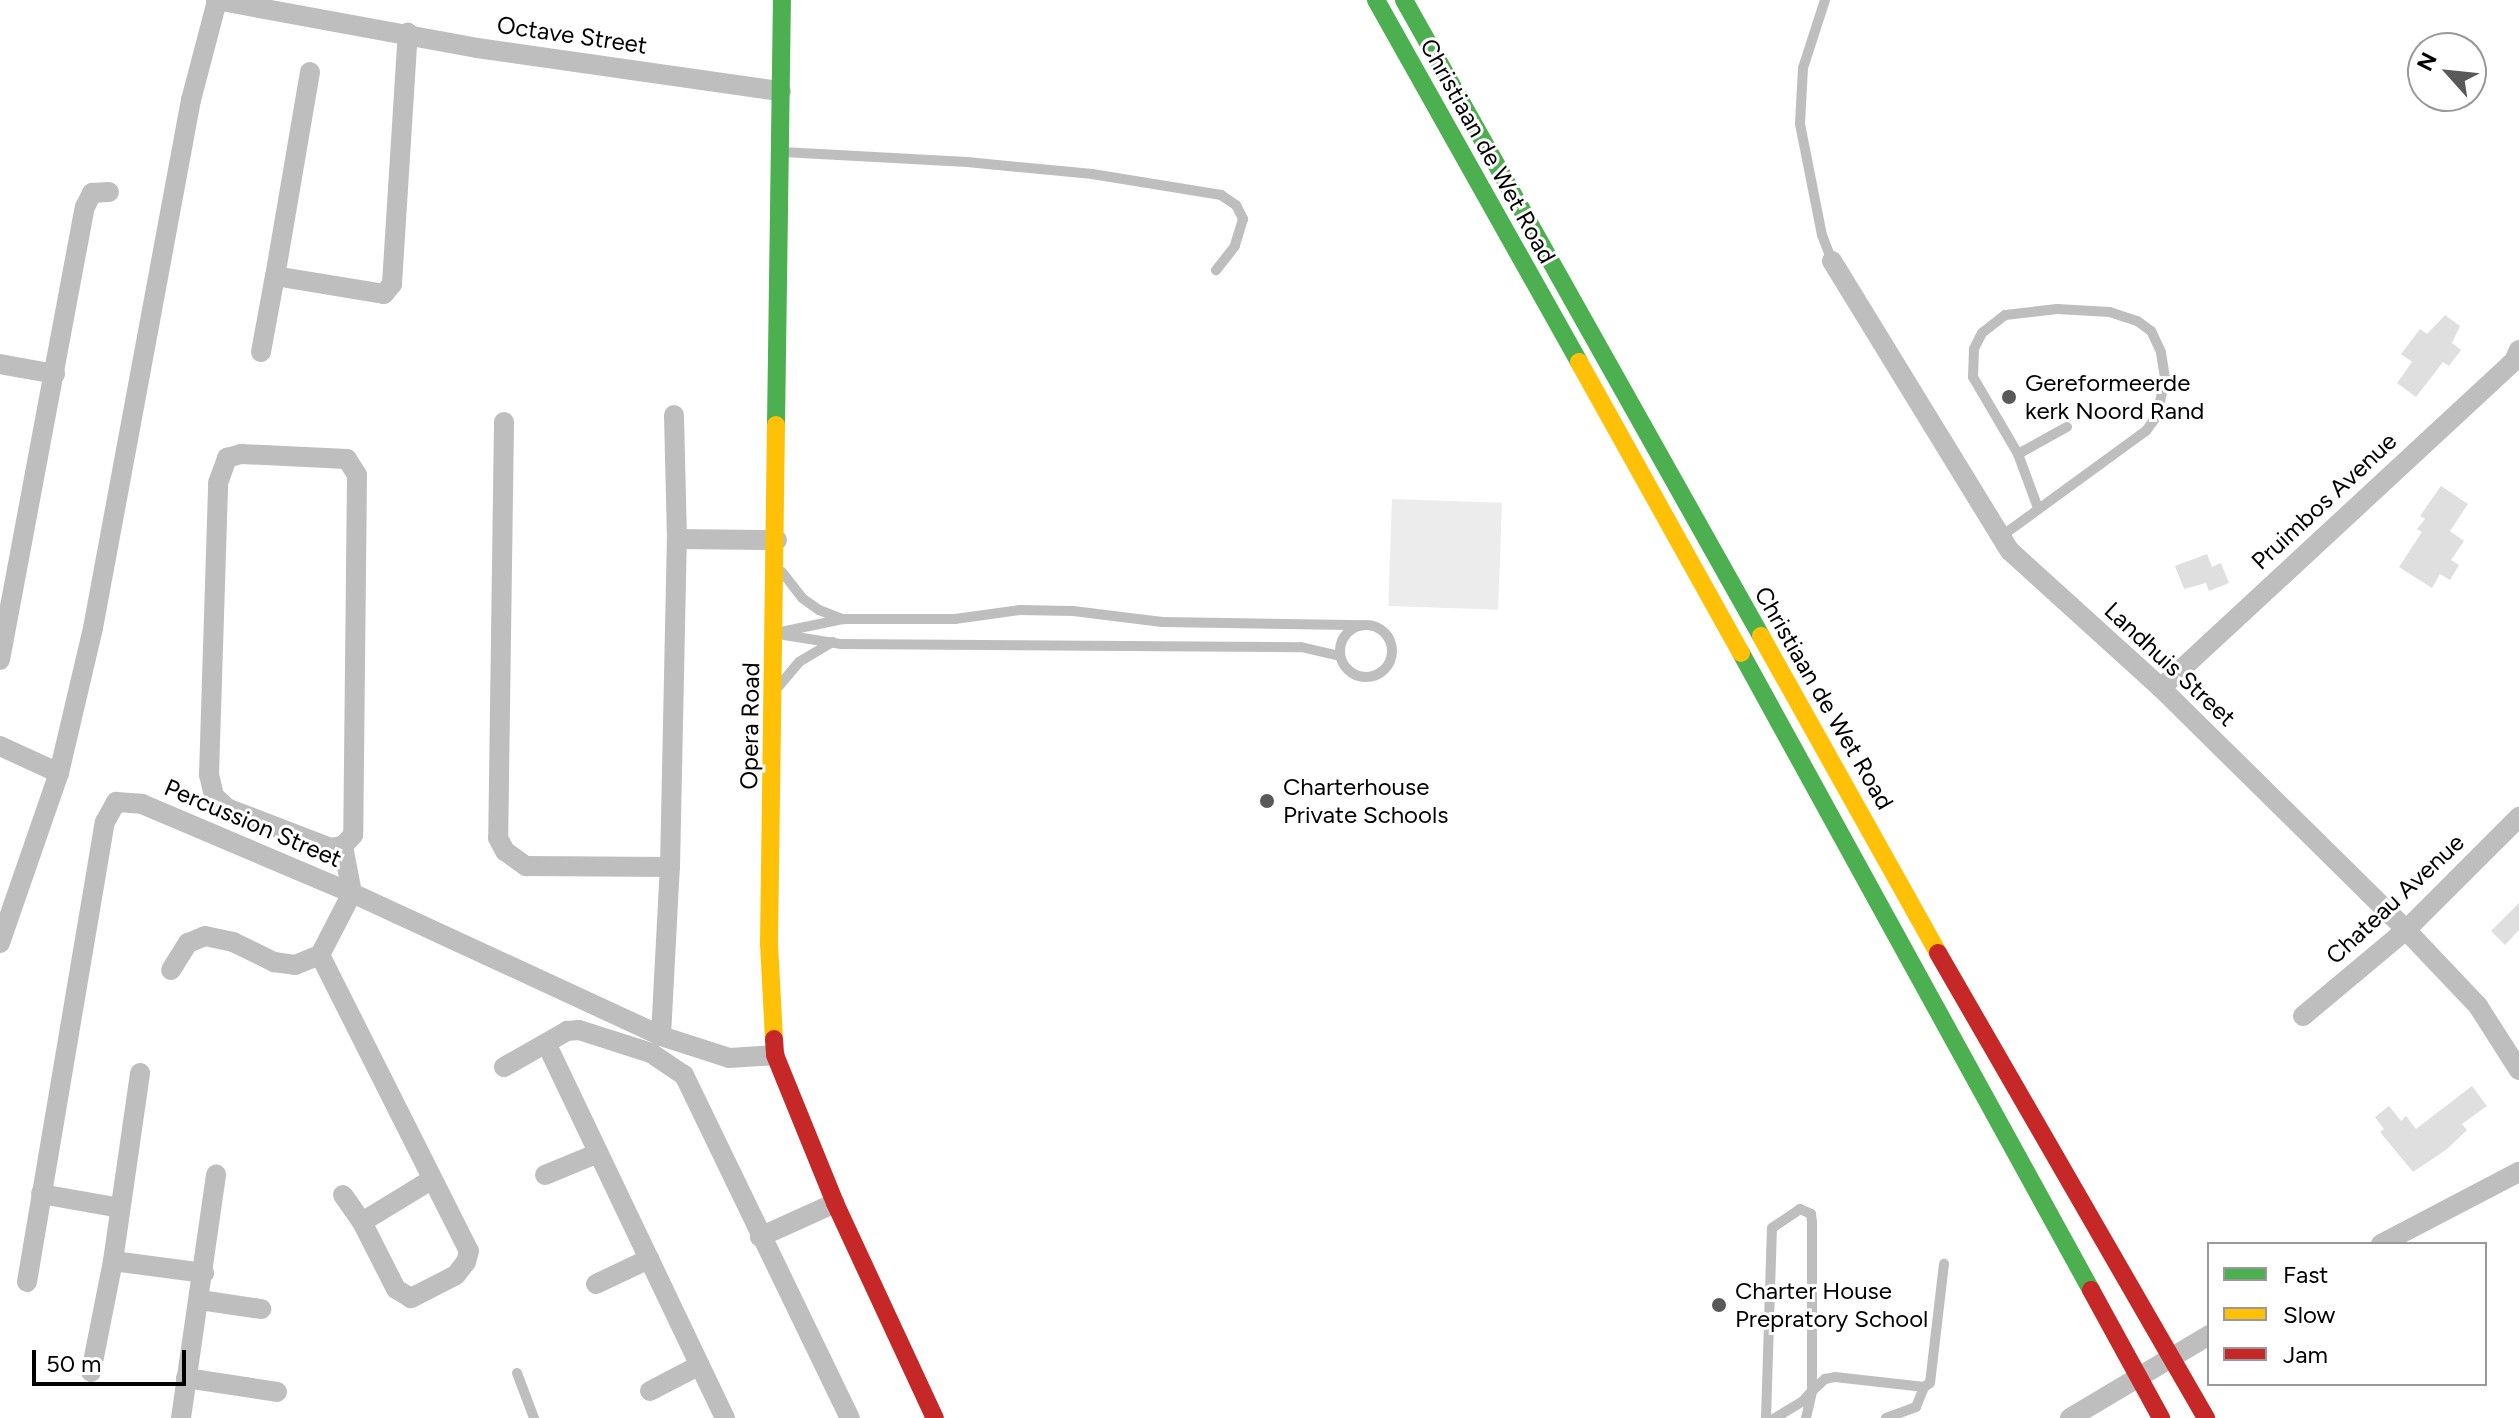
<!DOCTYPE html>
<style>
body{margin:0}
#map{position:relative;width:2519px;height:1418px;overflow:hidden;background:#fff;font-family:Figtree,sans-serif}
div>[style]{position:absolute}
.green>*{inset:0;background:#ececec;transform-origin:0 0}
.building>*{inset:0;background:#dfdfdf}
.lane>*{height:10px;margin:-5px;padding:0 5px;transform-origin:5px;border-radius:5px;background:#bebebe}
.lane>.ring{margin:-5px;padding:0;box-sizing:content-box;background:none;border:10px solid #bebebe;border-radius:50%}
.street>*{height:20px;margin:-10px;padding:0 10px;transform-origin:10px;border-radius:10px;background:#bebebe}
.fast>*{height:18px;margin:-9px;padding:0 9px;transform-origin:9px;border-radius:9px;background:#4caf50}
.slow>*{height:18px;margin:-9px;padding:0 9px;transform-origin:9px;border-radius:9px;background:#ffc107}
.jam>*{height:18px;margin:-9px;padding:0 9px;transform-origin:9px;border-radius:9px;background:#c62828}
.dots>*{width:22px;height:22px;translate:-50% -50%;box-sizing:border-box;border:4px solid #fff;border-radius:50%}
span{translate:-50% -50%;white-space:nowrap;text-align:center;line-height:1.15;-webkit-text-stroke:6px #fff;paint-order:stroke}
.street-label{font-size:24px;color:#000}
.poi-label{font-size:24px;color:#000}
.left{translate:0 -50%;text-align:left}
.legend{position:absolute;left:2207px;top:1242px;width:280px;height:144px;box-sizing:border-box;background:#fff;border:2px solid #999;margin:0;padding:10px 14px;list-style:none;font-size:24px;color:#000}
.legend li{display:flex;align-items:center;gap:16px;height:40px}
.legend b{width:40px;border:2px solid #999}
.north{position:absolute;left:2407px;top:32px;width:80px;height:80px;box-sizing:border-box;background:#fff;border:2px solid #999;border-radius:50%;rotate:297deg;font-size:22px;font-weight:700;line-height:32px;text-align:center;color:#000}
.north::after{content:'';display:block;margin:auto;width:28px;height:36px;background:#595959;clip-path:polygon(50% 0,100% 100%,50% 72%,0 100%)}
.scale{position:absolute;left:32px;top:1350px;width:154px;height:36px;box-sizing:border-box;border:4px solid #000;border-top:0;padding-left:10px;font-size:24px;line-height:28px;white-space:nowrap;color:#000;-webkit-text-stroke:6px #fff;paint-order:stroke}
</style>
<div id="map">
<div class="green">
<div style="left:1392px;top:499px;width:110px;height:107px;rotate:2deg"></div>
</div>
<div class="building">
<div style="clip-path:polygon(2445px 315px,2460px 326px,2452px 343px,2461px 350px,2449px 366px,2443px 362px,2416px 397px,2397px 383px,2412px 362px,2401px 354px,2420px 329px,2427px 334px)"></div>
<div style="clip-path:polygon(2441px 486px,2468px 504px,2450px 531px,2464px 541px,2451px 560px,2459px 565px,2450px 580px,2440px 574px,2432px 588px,2399px 567px,2422px 532px,2417px 529px,2425px 519px,2420px 516px)"></div>
<div style="clip-path:polygon(2207px 554px,2212px 567px,2221px 563px,2229px 583px,2209px 591px,2206px 583px,2184px 589px,2175px 566px)"></div>
<div style="clip-path:polygon(2519px 903px,2519px 930px,2505px 945px,2491px 931px)"></div>
<div style="clip-path:polygon(2472px 1086px,2487px 1106px,2462px 1124px,2467px 1130px,2447px 1149px,2413px 1172px,2380px 1132px,2384px 1129px,2375px 1117px,2389px 1106px,2401px 1121px,2406px 1116px,2416px 1129px)"></div>
</div>
<div class="lane">
<div style="left:1825px;top:0;width:71px;rotate:107.9deg"></div>
<div style="left:1803px;top:68px;width:56px;rotate:93.1deg"></div>
<div style="left:1800px;top:124px;width:113px;rotate:78.8deg"></div>
<div style="left:1822px;top:235px;width:28px;rotate:69deg"></div>
<div style="left:783px;top:152px;width:184px;rotate:3.1deg"></div>
<div style="left:967px;top:162px;width:126px;rotate:5.5deg"></div>
<div style="left:1092px;top:174px;width:131px;rotate:9.2deg"></div>
<div style="left:1221px;top:195px;width:18px;rotate:34deg"></div>
<div style="left:1236px;top:205px;width:16px;rotate:63deg"></div>
<div style="left:1243px;top:219px;width:28px;rotate:107deg"></div>
<div style="left:1235px;top:246px;width:31px;rotate:128deg"></div>
<div style="left:2018px;top:454px;width:56px;rotate:-28.9deg"></div>
<div style="left:1999px;top:538px;width:182px;rotate:-36.1deg"></div>
<div style="left:2146px;top:431px;width:19px;rotate:-54deg"></div>
<div style="left:2157px;top:416px;width:39px;rotate:-78deg"></div>
<div style="left:2165px;top:378px;width:26px;rotate:-99deg"></div>
<div style="left:2161px;top:352px;width:23px;rotate:-115deg"></div>
<div style="left:2151px;top:331px;width:17px;rotate:-144deg"></div>
<div style="left:2137px;top:321px;width:28px;rotate:-162deg"></div>
<div style="left:2110px;top:312px;width:53px;rotate:-176.8deg"></div>
<div style="left:2057px;top:309px;width:52px;rotate:173.4deg"></div>
<div style="left:2005px;top:315px;width:29px;rotate:142deg"></div>
<div style="left:1982px;top:333px;width:18px;rotate:117deg"></div>
<div style="left:1974px;top:349px;width:28px;rotate:92deg"></div>
<div style="left:1973px;top:377px;width:89px;rotate:59.7deg"></div>
<div style="left:2018px;top:454px;width:58px;rotate:69.7deg"></div>
<div style="left:782px;top:572px;width:33px;rotate:52deg"></div>
<div style="left:802px;top:598px;width:21px;rotate:35deg"></div>
<div style="left:819px;top:610px;width:26px;rotate:21deg"></div>
<div class="ring" style="left:1340px;top:625px;width:42px;height:42px"></div>
<div style="left:776px;top:633px;width:68px;rotate:-11.8deg"></div>
<div style="left:843px;top:619px;width:112px"></div>
<div style="left:955px;top:619px;width:66px;rotate:-7.9deg"></div>
<div style="left:1020px;top:610px;width:53px;rotate:1.1deg"></div>
<div style="left:1073px;top:611px;width:90px;rotate:7deg"></div>
<div style="left:1162px;top:622px;width:202px;rotate:0.9deg"></div>
<div style="left:784px;top:635px;width:58px;rotate:9deg"></div>
<div style="left:841px;top:644px;width:460px;rotate:0.4deg"></div>
<div style="left:1301px;top:647px;width:40px;rotate:13deg"></div>
<div style="left:779px;top:686px;width:31px;rotate:-50deg"></div>
<div style="left:799px;top:662px;width:39px;rotate:-31deg"></div>
<div style="left:517px;top:1373px;width:48px;rotate:69.3deg"></div>
<div style="left:1766px;top:1418px;width:190px;rotate:-88.2deg"></div>
<div style="left:1772px;top:1228px;width:34px;rotate:-34deg"></div>
<div style="left:1800px;top:1209px;width:12px;rotate:24deg"></div>
<div style="left:1811px;top:1214px;width:8px;rotate:83deg"></div>
<div style="left:1812px;top:1222px;width:169px;rotate:90deg"></div>
<div style="left:1812px;top:1391px;width:18px;rotate:-43deg"></div>
<div style="left:1825px;top:1379px;width:10px;rotate:-11deg"></div>
<div style="left:1835px;top:1377px;width:90px;rotate:6.4deg"></div>
<div style="left:1775px;top:1418px;width:31px;rotate:-31deg"></div>
<div style="left:1802px;top:1402px;width:15px;rotate:-48deg"></div>
<div style="left:1806px;top:1418px;width:26px;rotate:-77deg"></div>
<div style="left:1886px;top:1418px;width:32px;rotate:-20deg"></div>
<div style="left:1916px;top:1407px;width:22px;rotate:-68deg"></div>
<div style="left:1924px;top:1387px;width:7px;rotate:-34deg"></div>
<div style="left:1930px;top:1383px;width:120px;rotate:-83.3deg"></div>
</div>
<div class="street">
<div style="left:216px;top:0;width:265px;rotate:10.4deg"></div>
<div style="left:477px;top:48px;width:307px;rotate:8.1deg"></div>
<div style="left:310px;top:72px;width:207px;rotate:99.7deg"></div>
<div style="left:275px;top:276px;width:110px;rotate:9.4deg"></div>
<div style="left:384px;top:294px;width:13px;rotate:-51deg"></div>
<div style="left:392px;top:284px;width:252px;rotate:-86.4deg"></div>
<div style="left:1832px;top:261px;width:340px;rotate:58.5deg"></div>
<div style="left:2010px;top:551px;width:204px;rotate:42.2deg"></div>
<div style="left:2161px;top:688px;width:344px;rotate:44.6deg"></div>
<div style="left:2406px;top:930px;width:105px;rotate:46.5deg"></div>
<div style="left:2478px;top:1006px;width:76px;rotate:57.4deg"></div>
<div style="left:261px;top:352px;width:77px;rotate:-79.6deg"></div>
<div style="left:0;top:364px;width:56px;rotate:10.3deg"></div>
<div style="left:504px;top:422px;width:416px;rotate:90.8deg"></div>
<div style="left:498px;top:838px;width:15px;rotate:62deg"></div>
<div style="left:505px;top:851px;width:26px;rotate:36deg"></div>
<div style="left:526px;top:866px;width:144px;rotate:0.4deg"></div>
<div style="left:241px;top:454px;width:106px;rotate:2.7deg"></div>
<div style="left:347px;top:459px;width:19px;rotate:58deg"></div>
<div style="left:357px;top:475px;width:360px;rotate:90.6deg"></div>
<div style="left:353px;top:835px;width:15px;rotate:132deg"></div>
<div style="left:343px;top:846px;width:12px;rotate:171deg"></div>
<div style="left:331px;top:848px;width:111px;rotate:-159deg"></div>
<div style="left:227px;top:808px;width:18px;rotate:-137deg"></div>
<div style="left:214px;top:796px;width:22px;rotate:-103deg"></div>
<div style="left:209px;top:775px;width:292px;rotate:-88.2deg"></div>
<div style="left:218px;top:483px;width:27px;rotate:-70deg"></div>
<div style="left:227px;top:458px;width:15px;rotate:-16deg"></div>
<div style="left:677px;top:539px;width:100px;rotate:0.6deg"></div>
<div style="left:0;top:660px;width:461px;rotate:-79.4deg"></div>
<div style="left:85px;top:207px;width:16px;rotate:-63deg"></div>
<div style="left:92px;top:193px;width:17px;rotate:-3deg"></div>
<div style="left:2161px;top:688px;width:481px;rotate:-42.8deg"></div>
<div style="left:2514px;top:361px;width:12px;rotate:-66deg"></div>
<div style="left:0;top:746px;width:65px;rotate:24.6deg"></div>
<div style="left:0;top:943px;width:180px;rotate:-70.9deg"></div>
<div style="left:59px;top:773px;width:149px;rotate:-76.8deg"></div>
<div style="left:93px;top:628px;width:537px;rotate:-79.49deg"></div>
<div style="left:191px;top:100px;width:102px;rotate:-75.3deg"></div>
<div style="left:320px;top:955px;width:331px;rotate:63.3deg"></div>
<div style="left:469px;top:1251px;width:11px;rotate:105deg"></div>
<div style="left:466px;top:1262px;width:16px;rotate:128deg"></div>
<div style="left:456px;top:1275px;width:51px;rotate:152.9deg"></div>
<div style="left:411px;top:1298px;width:17px;rotate:-149deg"></div>
<div style="left:396px;top:1289px;width:75px;rotate:-116.9deg"></div>
<div style="left:171px;top:970px;width:32px;rotate:-58deg"></div>
<div style="left:188px;top:943px;width:18px;rotate:-22deg"></div>
<div style="left:205px;top:936px;width:29px;rotate:12deg"></div>
<div style="left:233px;top:942px;width:46px;rotate:26deg"></div>
<div style="left:274px;top:962px;width:21px;rotate:8deg"></div>
<div style="left:295px;top:965px;width:27px;rotate:-22deg"></div>
<div style="left:320px;top:955px;width:70px;rotate:-62.7deg"></div>
<div style="left:352px;top:893px;width:48px;rotate:-100.8deg"></div>
<div style="left:2303px;top:1016px;width:134px;rotate:-39.9deg"></div>
<div style="left:2406px;top:930px;width:160px;rotate:-45deg"></div>
<div style="left:661px;top:1036px;width:169px;rotate:-87deg"></div>
<div style="left:670px;top:867px;width:328px;rotate:-88.8deg"></div>
<div style="left:677px;top:539px;width:124px;rotate:-91.4deg"></div>
<div style="left:547px;top:1045px;width:413px;rotate:64.5deg"></div>
<div style="left:504px;top:1067px;width:73px;rotate:-29.7deg"></div>
<div style="left:567px;top:1031px;width:12px;rotate:-5deg"></div>
<div style="left:579px;top:1030px;width:76px;rotate:17.7deg"></div>
<div style="left:651px;top:1053px;width:40px;rotate:34deg"></div>
<div style="left:684px;top:1075px;width:381px;rotate:64.2deg"></div>
<div style="left:545px;top:1175px;width:57px;rotate:-22.5deg"></div>
<div style="left:41px;top:1194px;width:80px;rotate:10deg"></div>
<div style="left:343px;top:1195px;width:33px;rotate:55deg"></div>
<div style="left:362px;top:1222px;width:81px;rotate:-31.3deg"></div>
<div style="left:760px;top:1237px;width:82px;rotate:-24.4deg"></div>
<div style="left:2381px;top:1244px;width:156px;rotate:-27.6deg"></div>
<div style="left:113px;top:1261px;width:92px;rotate:7.5deg"></div>
<div style="left:27px;top:1282px;width:467px;rotate:-80.4deg"></div>
<div style="left:105px;top:822px;width:23px;rotate:-61deg"></div>
<div style="left:116px;top:802px;width:26px;rotate:4deg"></div>
<div style="left:142px;top:804px;width:228px;rotate:23deg"></div>
<div style="left:352px;top:893px;width:340px;rotate:24.8deg"></div>
<div style="left:661px;top:1036px;width:71px;rotate:17.9deg"></div>
<div style="left:729px;top:1058px;width:46px;rotate:-3.7deg"></div>
<div style="left:596px;top:1284px;width:59px;rotate:-25.3deg"></div>
<div style="left:200px;top:1300px;width:62px;rotate:8.4deg"></div>
<div style="left:91px;top:1372px;width:113px;rotate:-78.8deg"></div>
<div style="left:113px;top:1261px;width:190px;rotate:-81.8deg"></div>
<div style="left:186px;top:1378px;width:92px;rotate:8.7deg"></div>
<div style="left:650px;top:1391px;width:56px;rotate:-27.5deg"></div>
<div style="left:181px;top:1418px;width:246px;rotate:-81.8deg"></div>
<div style="left:2070px;top:1418px;width:162px;rotate:-30.8deg"></div>
</div>
<div class="fast">
<div style="left:1376px;top:0;width:415px;rotate:60.7deg"></div>
<div style="left:1404px;top:0;width:729px;rotate:60.69deg"></div>
<div style="left:776px;top:425px;width:425px;rotate:-89.2deg"></div>
<div style="left:1741px;top:653px;width:727px;rotate:61.21deg"></div>
</div>
<div class="slow">
<div style="left:1579px;top:362px;width:333px;rotate:60.9deg"></div>
<div style="left:1761px;top:636px;width:363px;rotate:60.8deg"></div>
<div style="left:774px;top:1039px;width:95px;rotate:-93deg"></div>
<div style="left:769px;top:944px;width:519px;rotate:-89.23deg"></div>
</div>
<div class="jam">
<div style="left:1938px;top:953px;width:537px;rotate:60.04deg"></div>
<div style="left:774px;top:1039px;width:16px;rotate:86deg"></div>
<div style="left:775px;top:1055px;width:160px;rotate:67.9deg"></div>
<div style="left:835px;top:1203px;width:237px;rotate:65.1deg"></div>
<div style="left:2091px;top:1290px;width:146px;rotate:61.3deg"></div>
</div>
<div class="dots">
<div style="left:2009px;top:397px;background:#595959"></div>
<div style="left:1267px;top:801px;background:#595959"></div>
<div style="left:1719px;top:1305px;background:#595959"></div>
</div>
<div class="street-label">
<span style="left:572px;top:35px;rotate:8deg">Octave Street</span>
<span style="left:1488px;top:151px;rotate:61deg">Christiaan de Wet Road</span>
<span style="left:2324px;top:501px;rotate:-43deg">Pruimbos Avenue</span>
<span style="left:2170px;top:664px;rotate:43deg">Landhuis Street</span>
<span style="left:1824px;top:698px;rotate:60deg">Christiaan de Wet Road</span>
<span style="left:750px;top:726px;rotate:-89deg">Opera Road</span>
<span style="left:253px;top:823px;rotate:23deg">Percussion Street</span>
<span style="left:2395px;top:899px;rotate:-43deg">Chateau Avenue</span>
</div>
<div class="poi-label">
<span class="left" style="left:2025px;top:397px">Gereformeerde<br>kerk Noord Rand</span>
<span class="left" style="left:1283px;top:801px">Charterhouse<br>Private Schools</span>
<span class="left" style="left:1735px;top:1305px">Charter House<br>Prepratory School</span>
</div>
<ul class="legend">
<li><b style="height:10px;background:#4caf50"></b>Fast</li>
<li><b style="height:10px;background:#ffc107"></b>Slow</li>
<li><b style="height:10px;background:#c62828"></b>Jam</li>
</ul>
<div class="north">N</div>
<div class="scale">50 m</div>
</div>
